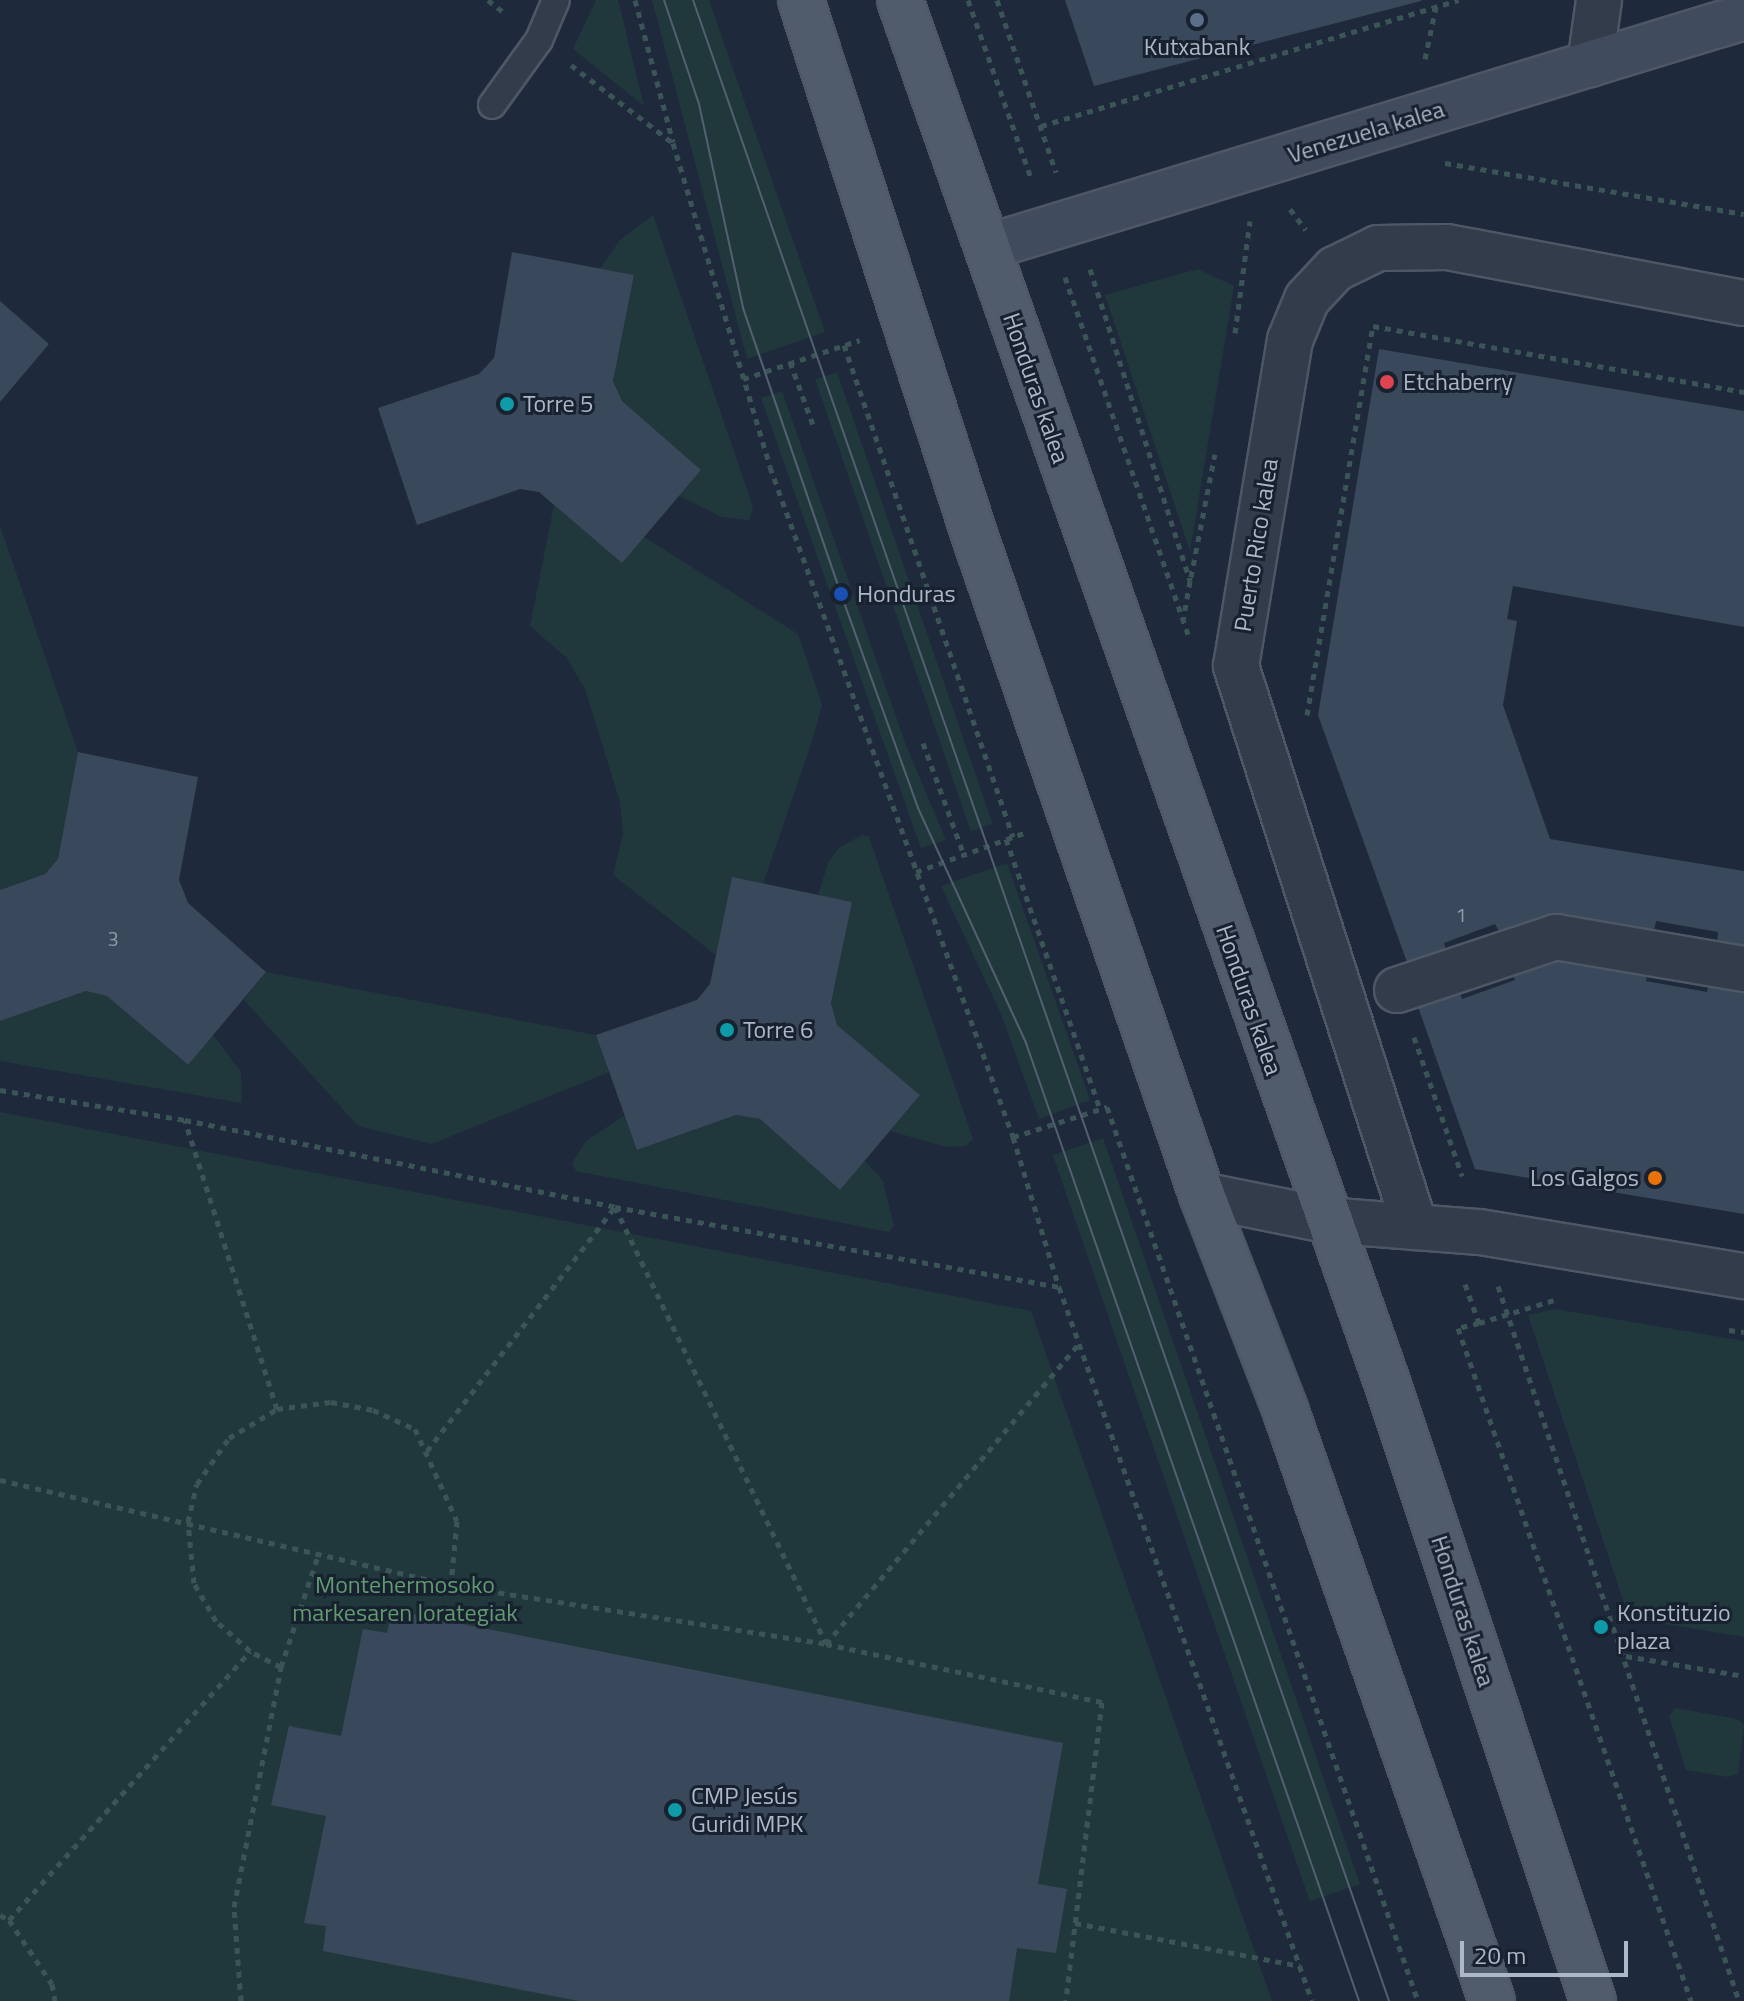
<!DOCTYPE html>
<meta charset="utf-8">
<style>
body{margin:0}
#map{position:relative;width:1744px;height:2001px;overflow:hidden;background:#1e2a3b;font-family:"Titillium Web",sans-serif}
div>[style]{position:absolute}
.green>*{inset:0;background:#20383c;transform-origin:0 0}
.building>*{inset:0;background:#3a485b}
.path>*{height:5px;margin-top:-2.5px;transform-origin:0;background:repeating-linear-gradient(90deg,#3b5456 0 6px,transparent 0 12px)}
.roads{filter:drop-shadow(2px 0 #4d5765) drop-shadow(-2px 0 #4d5765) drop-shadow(0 2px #4d5765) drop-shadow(0 -2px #4d5765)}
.lane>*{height:26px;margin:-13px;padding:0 13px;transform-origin:13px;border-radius:13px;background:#323c4b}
.street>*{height:44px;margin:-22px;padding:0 22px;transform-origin:22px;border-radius:22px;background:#323c4b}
.secondary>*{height:44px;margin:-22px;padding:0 22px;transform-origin:22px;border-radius:22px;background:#404b5e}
.primary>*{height:44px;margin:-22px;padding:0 22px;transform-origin:22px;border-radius:22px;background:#505b6b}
.tram>*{height:2px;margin:-1px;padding:0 1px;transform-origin:1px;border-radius:1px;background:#536072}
.dots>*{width:22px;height:22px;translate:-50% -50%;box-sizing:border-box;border:4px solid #18212f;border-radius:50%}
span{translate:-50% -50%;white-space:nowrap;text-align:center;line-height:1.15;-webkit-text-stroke:6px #18212f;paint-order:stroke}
.number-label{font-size:20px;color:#909bac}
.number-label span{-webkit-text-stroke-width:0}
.poi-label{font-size:24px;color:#acb7c7}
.left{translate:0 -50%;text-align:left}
.right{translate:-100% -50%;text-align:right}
.street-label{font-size:24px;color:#acb7c7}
.park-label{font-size:24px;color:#619a6f}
.scale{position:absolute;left:1460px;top:1941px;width:168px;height:36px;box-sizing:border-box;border:4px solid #acb7c7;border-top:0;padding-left:10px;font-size:24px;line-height:28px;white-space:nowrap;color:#acb7c7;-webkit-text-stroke:6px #18212f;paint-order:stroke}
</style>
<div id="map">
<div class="green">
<div style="clip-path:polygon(596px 0,618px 0,644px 106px,573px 49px)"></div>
<div style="clip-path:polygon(652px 0,709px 0,825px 332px,747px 359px)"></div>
<div style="clip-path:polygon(653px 215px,753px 507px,749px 520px,722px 517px,679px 496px,701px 470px,622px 401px,613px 381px,634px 275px,600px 269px,619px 241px)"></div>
<div style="clip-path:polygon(1198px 269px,1234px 286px,1190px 551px,1105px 295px)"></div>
<div style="left:837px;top:372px;width:478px;height:23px;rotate:71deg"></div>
<div style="clip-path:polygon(782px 391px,907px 748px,946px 840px,921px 848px,761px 398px)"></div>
<div style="clip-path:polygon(554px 505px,621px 562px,644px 537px,798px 634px,822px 704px,814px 735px,763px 884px,732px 878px,716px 955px,613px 875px,623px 834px,620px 802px,585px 689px,566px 657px,530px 626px)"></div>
<div style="clip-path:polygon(0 526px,78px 752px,58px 859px,45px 874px,0 890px)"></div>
<div style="clip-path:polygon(862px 835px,869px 837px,973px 1139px,966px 1146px,947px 1147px,890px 1131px,920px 1095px,837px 1025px,831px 1003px,852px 902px,818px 895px,828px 863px,839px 848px)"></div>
<div style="clip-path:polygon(1007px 863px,1090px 1100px,1039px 1119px,1001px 1014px,941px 886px)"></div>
<div style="clip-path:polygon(266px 972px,596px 1035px,609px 1072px,432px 1144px,358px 1126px,244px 1000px)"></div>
<div style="clip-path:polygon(86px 991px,107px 996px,187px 1065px,213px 1035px,241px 1072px,242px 1103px,0 1061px,0 1021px)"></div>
<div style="clip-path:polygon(0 1112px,1031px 1311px,1272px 2001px,0 2001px)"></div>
<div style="clip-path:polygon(625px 1115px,638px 1150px,736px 1115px,760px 1119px,840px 1190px,864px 1160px,883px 1181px,894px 1226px,889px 1232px,576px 1171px,572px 1163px,586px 1141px)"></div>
<div style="left:1103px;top:1138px;width:789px;height:53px;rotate:71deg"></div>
<div style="clip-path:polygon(1555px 1309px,1744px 1341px,1744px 1637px,1629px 1618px,1528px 1315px)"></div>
<div style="clip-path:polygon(1675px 1708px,1737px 1719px,1744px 1725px,1738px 1774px,1728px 1777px,1686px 1770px,1669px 1716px)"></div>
</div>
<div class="building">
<div style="clip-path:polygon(1065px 0,1421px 0,1421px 1px,1094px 86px)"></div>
<div style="clip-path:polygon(512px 252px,634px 275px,613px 381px,622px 401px,701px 470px,622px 563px,539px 492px,520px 489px,417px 525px,378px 408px,479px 374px,494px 358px)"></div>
<div style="clip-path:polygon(0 301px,49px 344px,0 402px)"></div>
<div style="clip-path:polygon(1379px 349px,1744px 411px,1744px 627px,1513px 586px,1507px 619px,1517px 621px,1503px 705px,1550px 839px,1744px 871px,1744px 947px,1717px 943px,1718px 932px,1656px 921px,1654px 931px,1555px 915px,1500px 933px,1495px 924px,1444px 943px,1447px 953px,1408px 965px,1318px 715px)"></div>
<div style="clip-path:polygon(78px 752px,198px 777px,179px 880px,188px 903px,266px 972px,188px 1065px,107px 996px,86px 991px,0 1021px,0 890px,45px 874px,58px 859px)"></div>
<div style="clip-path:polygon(732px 877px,852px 902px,831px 1003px,837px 1025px,920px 1095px,840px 1190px,760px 1119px,736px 1115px,637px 1150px,596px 1035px,697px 1000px,710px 984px)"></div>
<div style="clip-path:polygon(1556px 953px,1648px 970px,1646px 981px,1685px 988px,1707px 992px,1710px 980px,1744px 986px,1744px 1214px,1475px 1169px,1416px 1001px,1458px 987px,1462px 999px,1515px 980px,1511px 969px)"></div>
<div style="clip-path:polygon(392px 1610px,1063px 1743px,1038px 1884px,1067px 1889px,1056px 1953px,1017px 1948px,1009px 2001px,579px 2001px,323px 1951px,326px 1926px,304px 1923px,326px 1816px,271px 1805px,289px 1726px,341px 1736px,363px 1629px,387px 1633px)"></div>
</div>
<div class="path">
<div style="left:488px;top:0;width:23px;rotate:38deg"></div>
<div style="left:635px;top:0;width:147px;rotate:75deg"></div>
<div style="left:968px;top:0;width:192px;rotate:70.5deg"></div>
<div style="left:997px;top:0;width:182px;rotate:71.1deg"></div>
<div style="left:1425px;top:59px;width:53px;rotate:-78.1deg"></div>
<div style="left:571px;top:65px;width:128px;rotate:37.4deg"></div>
<div style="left:673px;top:143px;width:338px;rotate:73.3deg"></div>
<div style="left:770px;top:467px;width:713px;rotate:70.06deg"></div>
<div style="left:1013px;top:1137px;width:157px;rotate:73deg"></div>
<div style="left:1059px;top:1287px;width:757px;rotate:70.49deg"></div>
<div style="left:1041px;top:126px;width:436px;rotate:-16.8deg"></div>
<div style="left:1445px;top:163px;width:303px;rotate:9.7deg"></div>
<div style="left:1290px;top:209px;width:26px;rotate:53deg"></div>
<div style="left:1090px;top:269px;width:328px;rotate:72.2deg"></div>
<div style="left:1190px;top:581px;width:39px;rotate:100deg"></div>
<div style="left:1065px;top:277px;width:378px;rotate:71deg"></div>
<div style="left:1235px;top:333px;width:113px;rotate:-82.4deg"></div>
<div style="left:844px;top:345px;width:520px;rotate:71.04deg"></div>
<div style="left:790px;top:362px;width:67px;rotate:69.9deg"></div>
<div style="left:743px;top:379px;width:123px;rotate:-18.4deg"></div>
<div style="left:1191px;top:577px;width:125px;rotate:-79deg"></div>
<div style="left:1307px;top:715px;width:395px;rotate:-80.4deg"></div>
<div style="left:1373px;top:326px;width:377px;rotate:10.1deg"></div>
<div style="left:923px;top:743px;width:119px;rotate:69.9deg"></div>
<div style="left:1006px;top:839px;width:286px;rotate:70.8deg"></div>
<div style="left:916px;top:872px;width:115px;rotate:-19.9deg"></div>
<div style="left:1414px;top:1037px;width:147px;rotate:70.9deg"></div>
<div style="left:0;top:1090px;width:187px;rotate:9.2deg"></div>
<div style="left:1013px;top:1137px;width:99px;rotate:-17.7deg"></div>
<div style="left:1107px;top:1107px;width:947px;rotate:70.82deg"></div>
<div style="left:1465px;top:1284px;width:41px;rotate:70.3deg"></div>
<div style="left:1479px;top:1323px;width:22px;rotate:167deg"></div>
<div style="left:1458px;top:1328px;width:712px;rotate:70.9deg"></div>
<div style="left:1498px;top:1286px;width:755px;rotate:71.37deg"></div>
<div style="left:1479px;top:1323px;width:78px;rotate:-17deg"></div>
<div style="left:1729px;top:1330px;width:15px;rotate:8deg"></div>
<div style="left:277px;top:1409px;width:303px;rotate:-107.7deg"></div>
<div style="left:185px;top:1120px;width:439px;rotate:11.4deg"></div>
<div style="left:615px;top:1207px;width:451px;rotate:10.2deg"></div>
<div style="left:427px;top:1451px;width:308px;rotate:-52.4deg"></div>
<div style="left:615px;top:1207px;width:485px;rotate:64.2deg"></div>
<div style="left:826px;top:1644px;width:396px;rotate:-49.9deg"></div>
<div style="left:0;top:1480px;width:463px;rotate:13.1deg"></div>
<div style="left:451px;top:1585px;width:380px;rotate:8.9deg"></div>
<div style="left:826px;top:1644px;width:282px;rotate:11.9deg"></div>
<div style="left:1102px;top:1702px;width:301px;rotate:96.9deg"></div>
<div style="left:1626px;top:1656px;width:120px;rotate:9.6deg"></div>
<div style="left:281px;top:1667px;width:35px;rotate:-153deg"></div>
<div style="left:250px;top:1651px;width:45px;rotate:-138.6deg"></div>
<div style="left:216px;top:1621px;width:44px;rotate:-120.1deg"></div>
<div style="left:194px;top:1583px;width:61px;rotate:-95.6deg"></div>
<div style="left:188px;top:1522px;width:39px;rotate:-77deg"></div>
<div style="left:197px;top:1484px;width:56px;rotate:-55.2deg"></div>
<div style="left:229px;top:1438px;width:56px;rotate:-31.1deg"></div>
<div style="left:277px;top:1409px;width:54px;rotate:-7.4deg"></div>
<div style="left:331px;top:1402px;width:43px;rotate:10.8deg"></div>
<div style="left:373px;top:1410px;width:46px;rotate:24.3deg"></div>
<div style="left:415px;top:1429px;width:101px;rotate:65.5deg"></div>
<div style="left:457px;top:1521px;width:64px;rotate:95.4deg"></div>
<div style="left:0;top:1915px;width:10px;rotate:29deg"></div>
<div style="left:9px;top:1920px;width:77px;rotate:56.1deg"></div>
<div style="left:52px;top:1984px;width:17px;rotate:80deg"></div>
<div style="left:9px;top:1920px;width:361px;rotate:-48.1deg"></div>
<div style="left:1075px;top:1923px;width:229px;rotate:10.8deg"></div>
<div style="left:241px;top:2001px;width:94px;rotate:-94.3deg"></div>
<div style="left:234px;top:1907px;width:245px;rotate:-78.9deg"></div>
<div style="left:281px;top:1667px;width:120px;rotate:-71.6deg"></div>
</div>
<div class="roads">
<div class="lane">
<div style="left:492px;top:105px;width:80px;rotate:-54.1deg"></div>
<div style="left:539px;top:40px;width:43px;rotate:-67deg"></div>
</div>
<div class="street">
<div style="left:1590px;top:64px;width:65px;rotate:-82deg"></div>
<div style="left:1397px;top:990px;width:168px;rotate:-18.4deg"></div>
<div style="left:1556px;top:937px;width:191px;rotate:9.7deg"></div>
<div style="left:1202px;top:1195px;width:126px;rotate:11.4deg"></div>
<div style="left:1326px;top:1220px;width:154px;rotate:4.5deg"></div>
<div style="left:1480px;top:1232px;width:268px;rotate:9.5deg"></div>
<div style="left:1415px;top:1227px;width:589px;rotate:-107.7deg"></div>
<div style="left:1236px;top:666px;width:330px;rotate:-80.6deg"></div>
<div style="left:1290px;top:340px;width:44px;rotate:-67.5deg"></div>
<div style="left:1307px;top:299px;width:41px;rotate:-47deg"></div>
<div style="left:1335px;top:269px;width:48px;rotate:-26deg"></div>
<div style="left:1378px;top:248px;width:69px;rotate:-0.8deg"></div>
<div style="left:1447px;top:247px;width:302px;rotate:10.7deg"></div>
</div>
<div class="secondary">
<div style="left:988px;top:247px;width:790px;rotate:-16.92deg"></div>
</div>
<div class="primary">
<div style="left:801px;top:0;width:564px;rotate:72.05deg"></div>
<div style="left:975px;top:537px;width:696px;rotate:70.97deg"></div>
<div style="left:1202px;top:1195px;width:233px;rotate:68.8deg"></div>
<div style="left:1286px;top:1412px;width:624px;rotate:70.72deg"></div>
<div style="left:900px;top:0;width:1472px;rotate:70.59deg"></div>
<div style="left:1389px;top:1388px;width:646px;rotate:71.59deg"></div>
</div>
</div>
<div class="tram">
<div style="left:664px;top:0;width:110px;rotate:71.4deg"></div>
<div style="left:699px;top:104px;width:209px;rotate:77.8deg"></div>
<div style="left:743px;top:308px;width:302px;rotate:71.1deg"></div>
<div style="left:841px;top:594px;width:227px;rotate:70.2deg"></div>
<div style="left:918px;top:808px;width:259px;rotate:65.3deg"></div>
<div style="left:1026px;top:1043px;width:1014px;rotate:70.83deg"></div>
<div style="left:693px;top:0;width:2119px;rotate:70.82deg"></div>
</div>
<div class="dots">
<div style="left:1197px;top:20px;background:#5c6f8a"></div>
<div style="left:1387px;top:382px;background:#e0444e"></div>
<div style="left:507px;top:404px;background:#0f9aa8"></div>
<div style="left:841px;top:594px;background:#1a4fb4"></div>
<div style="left:727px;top:1030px;background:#0f9aa8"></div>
<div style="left:1655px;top:1178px;background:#e8710a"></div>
<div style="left:1601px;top:1627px;background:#0f9aa8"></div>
<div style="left:675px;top:1810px;background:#0f9aa8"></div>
</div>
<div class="number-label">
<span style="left:1461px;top:914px">1</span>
<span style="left:113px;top:938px">3</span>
</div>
<div class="poi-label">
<span style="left:1197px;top:47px">Kutxabank</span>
<span class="left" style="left:1403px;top:382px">Etchaberry</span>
<span class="left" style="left:523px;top:404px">Torre 5</span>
<span class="left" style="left:857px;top:594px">Honduras</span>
<span class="left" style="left:743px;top:1030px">Torre 6</span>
<span class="right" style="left:1639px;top:1178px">Los Galgos</span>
<span class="left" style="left:1617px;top:1627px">Konstituzio<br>plaza</span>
<span class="left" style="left:691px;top:1810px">CMP Jesús<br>Guridi MPK</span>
</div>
<div class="street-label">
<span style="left:1366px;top:132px;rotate:-17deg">Venezuela kalea</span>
<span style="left:1036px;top:388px;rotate:71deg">Honduras kalea</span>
<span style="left:1256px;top:545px;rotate:-81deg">Puerto Rico kalea</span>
<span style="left:1249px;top:1000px;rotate:71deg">Honduras kalea</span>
<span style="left:1463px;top:1611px;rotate:72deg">Honduras kalea</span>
</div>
<div class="park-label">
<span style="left:405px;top:1599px">Montehermosoko<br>markesaren lorategiak</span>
</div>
<div class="scale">20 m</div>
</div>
